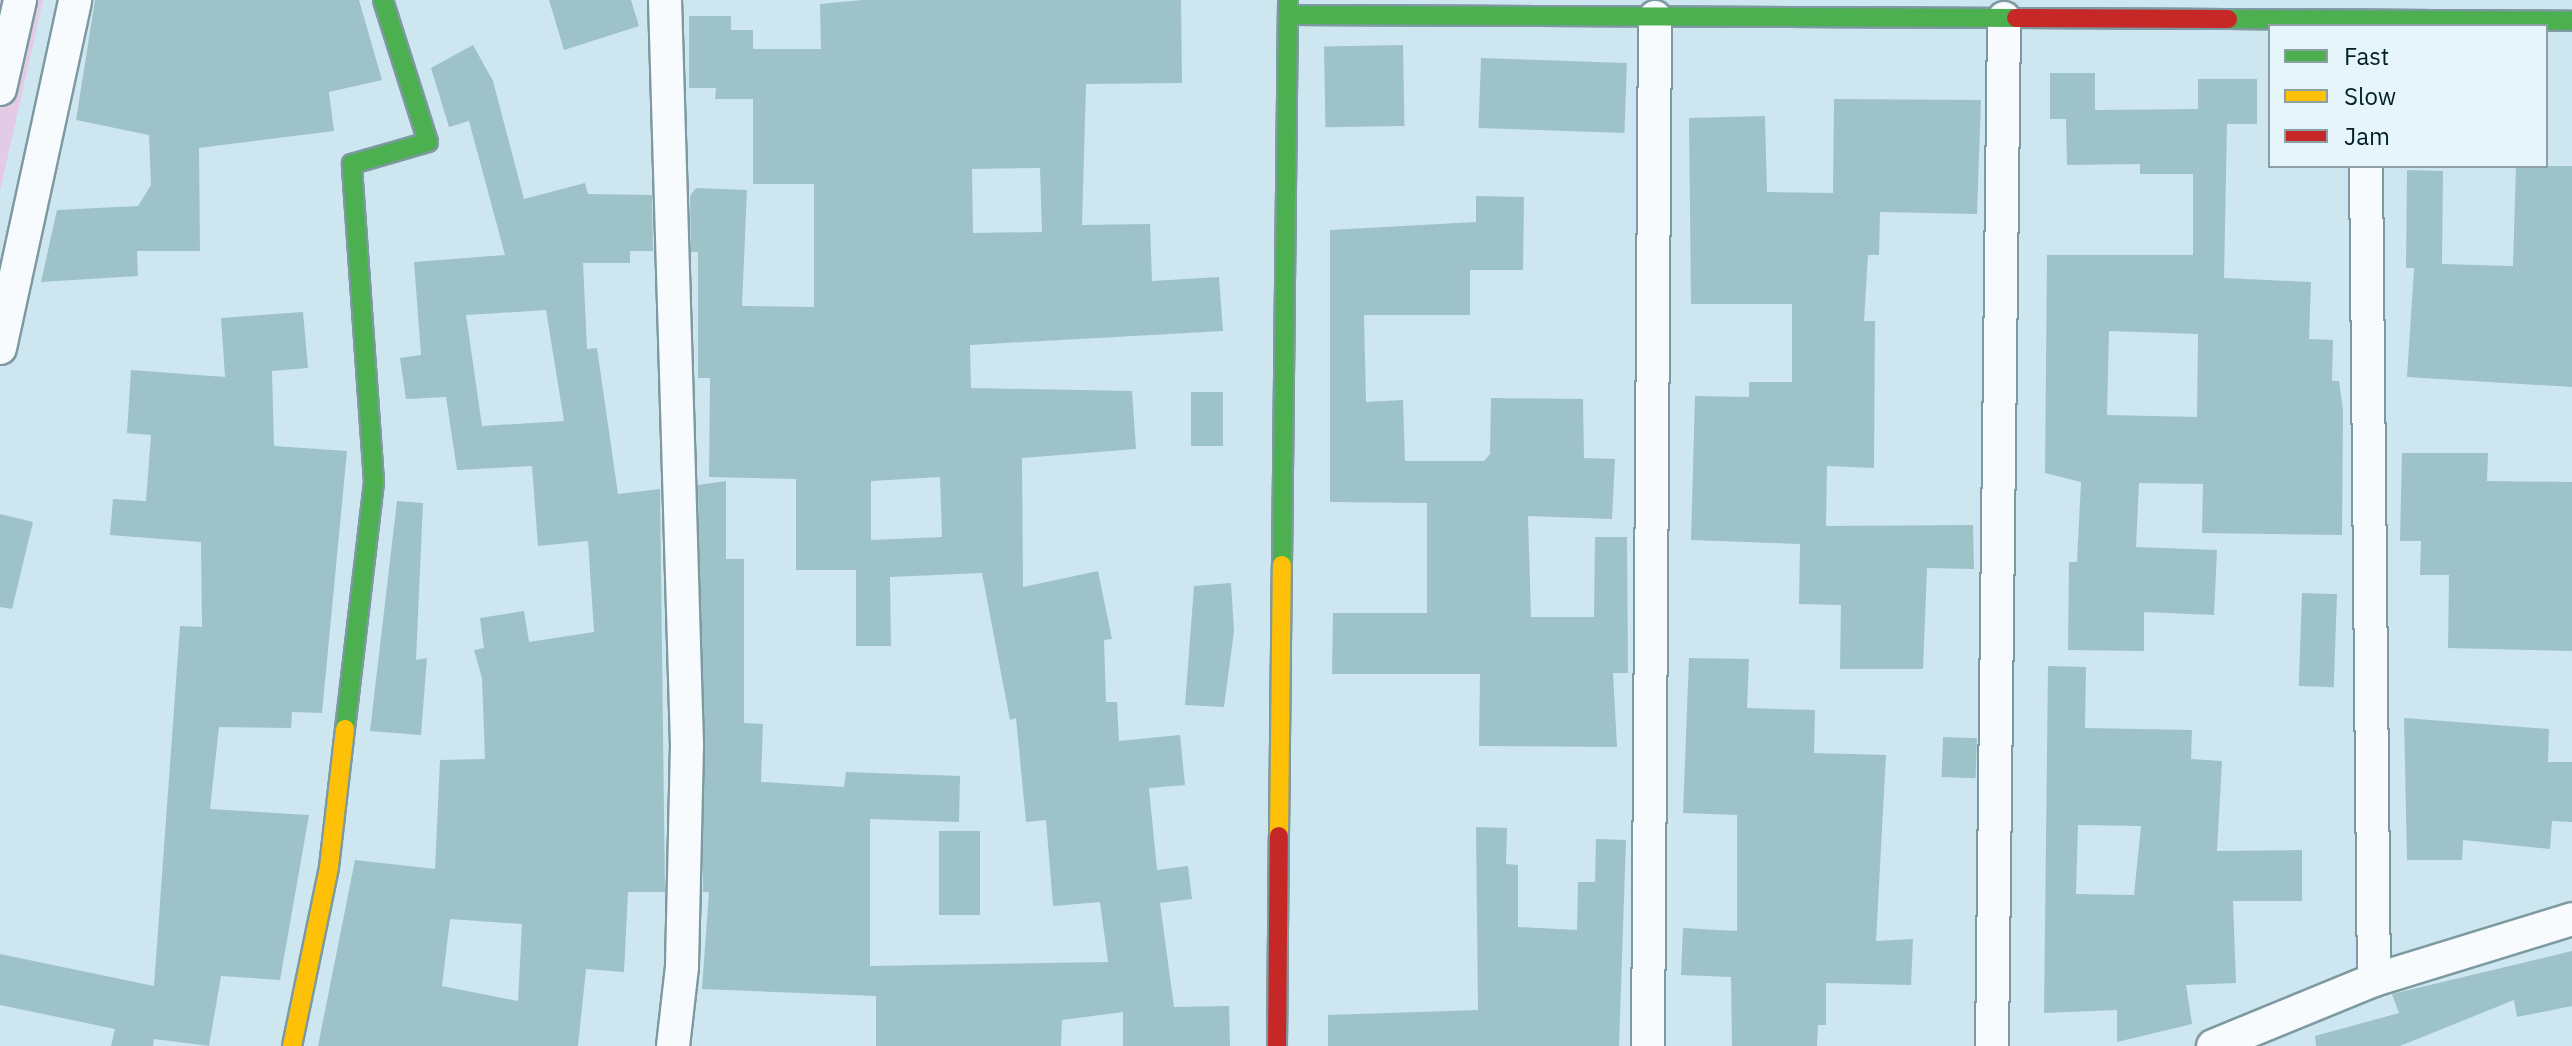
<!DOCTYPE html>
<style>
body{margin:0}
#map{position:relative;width:2572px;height:1046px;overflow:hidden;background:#cde6ef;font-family:"IBM Plex Sans",sans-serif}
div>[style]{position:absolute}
.green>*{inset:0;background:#e3cbe6}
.building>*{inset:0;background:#9dc3c8;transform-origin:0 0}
.roads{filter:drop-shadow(2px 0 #7d99a1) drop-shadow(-2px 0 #7d99a1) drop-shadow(0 2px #7d99a1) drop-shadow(0 -2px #7d99a1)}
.street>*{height:32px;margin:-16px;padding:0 16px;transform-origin:16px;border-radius:16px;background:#f8fbfd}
.fast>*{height:18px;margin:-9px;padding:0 9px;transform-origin:9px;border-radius:9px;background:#4caf50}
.slow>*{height:18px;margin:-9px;padding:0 9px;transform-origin:9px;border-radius:9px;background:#ffc107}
.jam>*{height:18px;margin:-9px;padding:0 9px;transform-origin:9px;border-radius:9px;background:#c62828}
span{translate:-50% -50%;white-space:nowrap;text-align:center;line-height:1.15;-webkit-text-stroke:8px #e6f5fa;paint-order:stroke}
.legend{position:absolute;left:2268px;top:24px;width:280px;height:144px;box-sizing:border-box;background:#e6f5fa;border:2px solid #8a9fa6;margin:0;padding:10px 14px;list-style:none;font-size:24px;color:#001f28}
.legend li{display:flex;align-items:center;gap:16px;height:40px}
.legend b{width:40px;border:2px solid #8a9fa6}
</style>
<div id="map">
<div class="green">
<div style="clip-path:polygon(0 0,43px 0,0 191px)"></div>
</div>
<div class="building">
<div style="clip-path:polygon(95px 0,359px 0,382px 80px,329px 92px,334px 131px,199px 148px,200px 251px,137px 251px,138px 276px,41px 282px,57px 210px,138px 206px,151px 185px,149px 135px,76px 120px)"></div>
<div style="clip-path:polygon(549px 0,631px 0,639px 26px,564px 50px)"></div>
<div style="clip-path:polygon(evenodd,863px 0,1181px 0,1182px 83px,1086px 84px,1082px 225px,1150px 224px,1152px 281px,1219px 277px,1223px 331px,970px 345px,971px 388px,1132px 391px,1136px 449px,1022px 458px,1023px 587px,1098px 571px,1112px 639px,1104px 640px,1106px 702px,1117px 702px,1119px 741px,1180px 735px,1185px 785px,1149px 788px,1157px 870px,1188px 866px,1192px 899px,1160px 903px,1174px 1007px,1229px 1006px,1230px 1046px,1123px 1046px,1123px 1012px,1062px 1020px,1061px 1046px,876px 1046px,876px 996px,702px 989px,709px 892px,703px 892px,698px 485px,726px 481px,726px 559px,744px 559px,744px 723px,763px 724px,761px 782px,844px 787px,846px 772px,960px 776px,959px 822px,870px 819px,870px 966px,1108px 962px,1100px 902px,1053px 906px,1046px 820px,1026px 822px,1016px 718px,1010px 720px,982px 573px,890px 577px,891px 646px,856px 646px,856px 570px,796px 570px,796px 479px,709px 477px,710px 378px,698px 378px,698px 252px,691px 252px,690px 196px,696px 188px,747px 190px,742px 306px,814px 307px,814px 184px,753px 184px,753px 99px,715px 99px,716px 88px,689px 88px,689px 16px,731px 16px,731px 30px,753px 30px,753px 49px,821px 49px,820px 4px,863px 0,1040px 168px,1042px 232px,973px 233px,972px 169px,1040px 168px,863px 0,940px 477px,942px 537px,871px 540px,871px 481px,940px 477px)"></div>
<div style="clip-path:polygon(evenodd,473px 45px,493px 81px,524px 199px,585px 183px,588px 194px,652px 195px,653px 251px,630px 251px,630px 263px,583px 263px,587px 349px,597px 348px,618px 494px,660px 489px,665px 892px,628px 892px,624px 972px,586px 969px,578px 1046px,318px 1046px,355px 860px,435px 869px,440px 760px,485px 759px,482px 678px,474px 650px,484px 648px,480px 618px,524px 611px,529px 642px,594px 632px,588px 541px,538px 546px,532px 466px,457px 470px,446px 397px,406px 399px,400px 358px,421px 355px,414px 262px,505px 255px,469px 121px,449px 127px,431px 68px,473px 45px,546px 310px,564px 421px,482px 426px,466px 315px,546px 310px,473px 45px,450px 919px,522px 924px,518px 1001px,442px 986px,450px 919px)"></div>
<div style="left:1403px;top:45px;width:81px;height:79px;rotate:89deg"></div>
<div style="left:1481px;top:58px;width:146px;height:70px;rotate:2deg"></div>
<div style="clip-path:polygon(evenodd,2050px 73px,2095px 73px,2095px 110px,2198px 109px,2198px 79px,2257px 79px,2257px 124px,2227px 124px,2224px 278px,2311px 282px,2309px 339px,2333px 340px,2332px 381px,2339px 381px,2343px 410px,2342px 535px,2202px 533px,2203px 484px,2139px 483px,2136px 547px,2217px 550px,2214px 615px,2144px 612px,2144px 651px,2068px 650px,2069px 562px,2077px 562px,2081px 482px,2045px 473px,2047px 255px,2193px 255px,2193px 174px,2140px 174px,2140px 164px,2067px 165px,2066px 119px,2050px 119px,2050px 73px,2109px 331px,2198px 334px,2197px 417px,2107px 415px,2109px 331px)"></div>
<div style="clip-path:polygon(1834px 99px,1981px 100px,1977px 214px,1880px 212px,1879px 255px,1868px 255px,1864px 321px,1875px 321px,1874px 468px,1827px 466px,1826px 526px,1973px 525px,1974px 569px,1927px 568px,1923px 669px,1840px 669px,1841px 605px,1799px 604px,1800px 544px,1691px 540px,1695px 396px,1749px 397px,1749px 382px,1792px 382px,1792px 304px,1691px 304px,1689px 118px,1765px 116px,1767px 192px,1833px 193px)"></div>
<div style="clip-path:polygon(2516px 166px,2572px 166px,2572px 387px,2407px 377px,2414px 268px,2406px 268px,2407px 170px,2443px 171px,2442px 264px,2513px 266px)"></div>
<div style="clip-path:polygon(1476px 196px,1524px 197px,1523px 270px,1470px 270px,1470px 315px,1364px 315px,1366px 402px,1403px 400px,1405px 461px,1484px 461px,1490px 454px,1491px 398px,1583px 399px,1584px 458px,1615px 459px,1612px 519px,1528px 516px,1531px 617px,1594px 617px,1595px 537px,1627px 537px,1628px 673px,1613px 673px,1617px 747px,1479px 746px,1480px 674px,1332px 674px,1333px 613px,1427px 613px,1427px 503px,1330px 502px,1330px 230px,1476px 222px)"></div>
<div style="clip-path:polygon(303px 312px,308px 368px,272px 371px,274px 446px,347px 451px,322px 713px,292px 712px,291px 728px,219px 727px,210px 809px,309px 815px,280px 980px,221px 976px,209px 1046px,154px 1039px,153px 1046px,111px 1046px,115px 1029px,0 1005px,0 954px,154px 986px,180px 626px,202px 627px,201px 542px,110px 535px,113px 499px,146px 501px,151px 435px,127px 433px,131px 370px,225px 377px,221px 318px)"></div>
<div style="left:1191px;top:392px;width:32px;height:54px"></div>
<div style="clip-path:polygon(2402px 453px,2488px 453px,2487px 481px,2572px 482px,2572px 651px,2448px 648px,2449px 575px,2420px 575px,2421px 541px,2400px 541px)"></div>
<div style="clip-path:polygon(397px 501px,423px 503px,416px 660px,427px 658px,421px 735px,370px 731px)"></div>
<div style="clip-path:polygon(0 514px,33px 522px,12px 609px,0 607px)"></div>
<div style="clip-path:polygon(1231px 583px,1234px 631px,1224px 707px,1185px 705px,1194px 586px)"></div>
<div style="left:2302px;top:593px;width:35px;height:93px;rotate:2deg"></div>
<div style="clip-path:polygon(1689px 658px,1749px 659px,1747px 708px,1815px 710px,1814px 753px,1886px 755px,1876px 941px,1913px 939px,1911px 985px,1826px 983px,1826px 1025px,1818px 1025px,1817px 1046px,1732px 1046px,1731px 977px,1681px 975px,1683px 928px,1737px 931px,1737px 815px,1683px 813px)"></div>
<div style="clip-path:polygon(evenodd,2048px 666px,2086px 667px,2085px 728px,2192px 730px,2191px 759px,2222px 761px,2217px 851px,2302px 850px,2302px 901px,2233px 901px,2236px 983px,2186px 985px,2192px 1024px,2117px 1042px,2117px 1010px,2044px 1013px,2048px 666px,2078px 825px,2141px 826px,2134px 895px,2076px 894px,2078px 825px)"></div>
<div style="clip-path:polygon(2404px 718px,2549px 729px,2548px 762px,2572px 762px,2572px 822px,2552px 821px,2550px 849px,2463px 840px,2462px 860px,2407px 860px)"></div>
<div style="left:1943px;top:737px;width:34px;height:40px;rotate:2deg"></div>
<div style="clip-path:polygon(1476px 827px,1507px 828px,1506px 864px,1518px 865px,1518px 927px,1577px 930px,1578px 882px,1595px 882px,1596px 839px,1626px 840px,1619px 1046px,1328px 1046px,1328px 1015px,1478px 1010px)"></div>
<div style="left:939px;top:831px;width:41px;height:84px"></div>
<div style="clip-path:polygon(2572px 951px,2572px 1006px,2517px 1017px,2514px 1000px,2400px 1046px,2316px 1046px,2315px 1036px,2399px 1013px,2392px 994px)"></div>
</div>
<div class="roads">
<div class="street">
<div style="left:665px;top:0;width:745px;rotate:88.31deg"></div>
<div style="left:687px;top:745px;width:222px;rotate:91.3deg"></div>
<div style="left:682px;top:967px;width:80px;rotate:96.5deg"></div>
<div style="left:0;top:89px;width:91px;rotate:-77.3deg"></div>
<div style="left:2366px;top:166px;width:814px;rotate:89.44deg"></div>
<div style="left:0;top:348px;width:356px;rotate:-77.8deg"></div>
<div style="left:1648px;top:1046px;width:1029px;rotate:-89.61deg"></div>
<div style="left:1992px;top:1046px;width:1028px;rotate:-89.33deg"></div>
<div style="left:2213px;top:1046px;width:174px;rotate:-22.3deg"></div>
<div style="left:2374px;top:980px;width:207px;rotate:-17.1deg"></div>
</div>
<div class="fast">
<div style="left:1288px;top:15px;width:728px;rotate:0.24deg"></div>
<div style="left:2228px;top:19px;width:344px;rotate:0.3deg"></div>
<div style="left:1282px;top:565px;width:565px;rotate:-89.39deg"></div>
<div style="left:345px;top:729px;width:249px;rotate:-83.3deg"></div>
<div style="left:374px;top:482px;width:319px;rotate:-94deg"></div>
<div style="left:352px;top:164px;width:79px;rotate:-16.1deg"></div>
<div style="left:428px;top:142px;width:149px;rotate:-107.6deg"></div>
</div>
<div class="slow">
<div style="left:1279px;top:836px;width:271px;rotate:-89.4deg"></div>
<div style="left:292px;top:1046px;width:183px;rotate:-78.3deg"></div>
<div style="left:329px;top:867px;width:139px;rotate:-83.4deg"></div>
</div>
<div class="jam">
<div style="left:2016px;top:18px;width:212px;rotate:0.3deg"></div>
<div style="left:1277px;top:1046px;width:210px;rotate:-89.5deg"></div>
</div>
</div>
<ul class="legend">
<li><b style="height:10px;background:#4caf50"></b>Fast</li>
<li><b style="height:10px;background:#ffc107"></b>Slow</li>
<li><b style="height:10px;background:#c62828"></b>Jam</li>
</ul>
</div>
